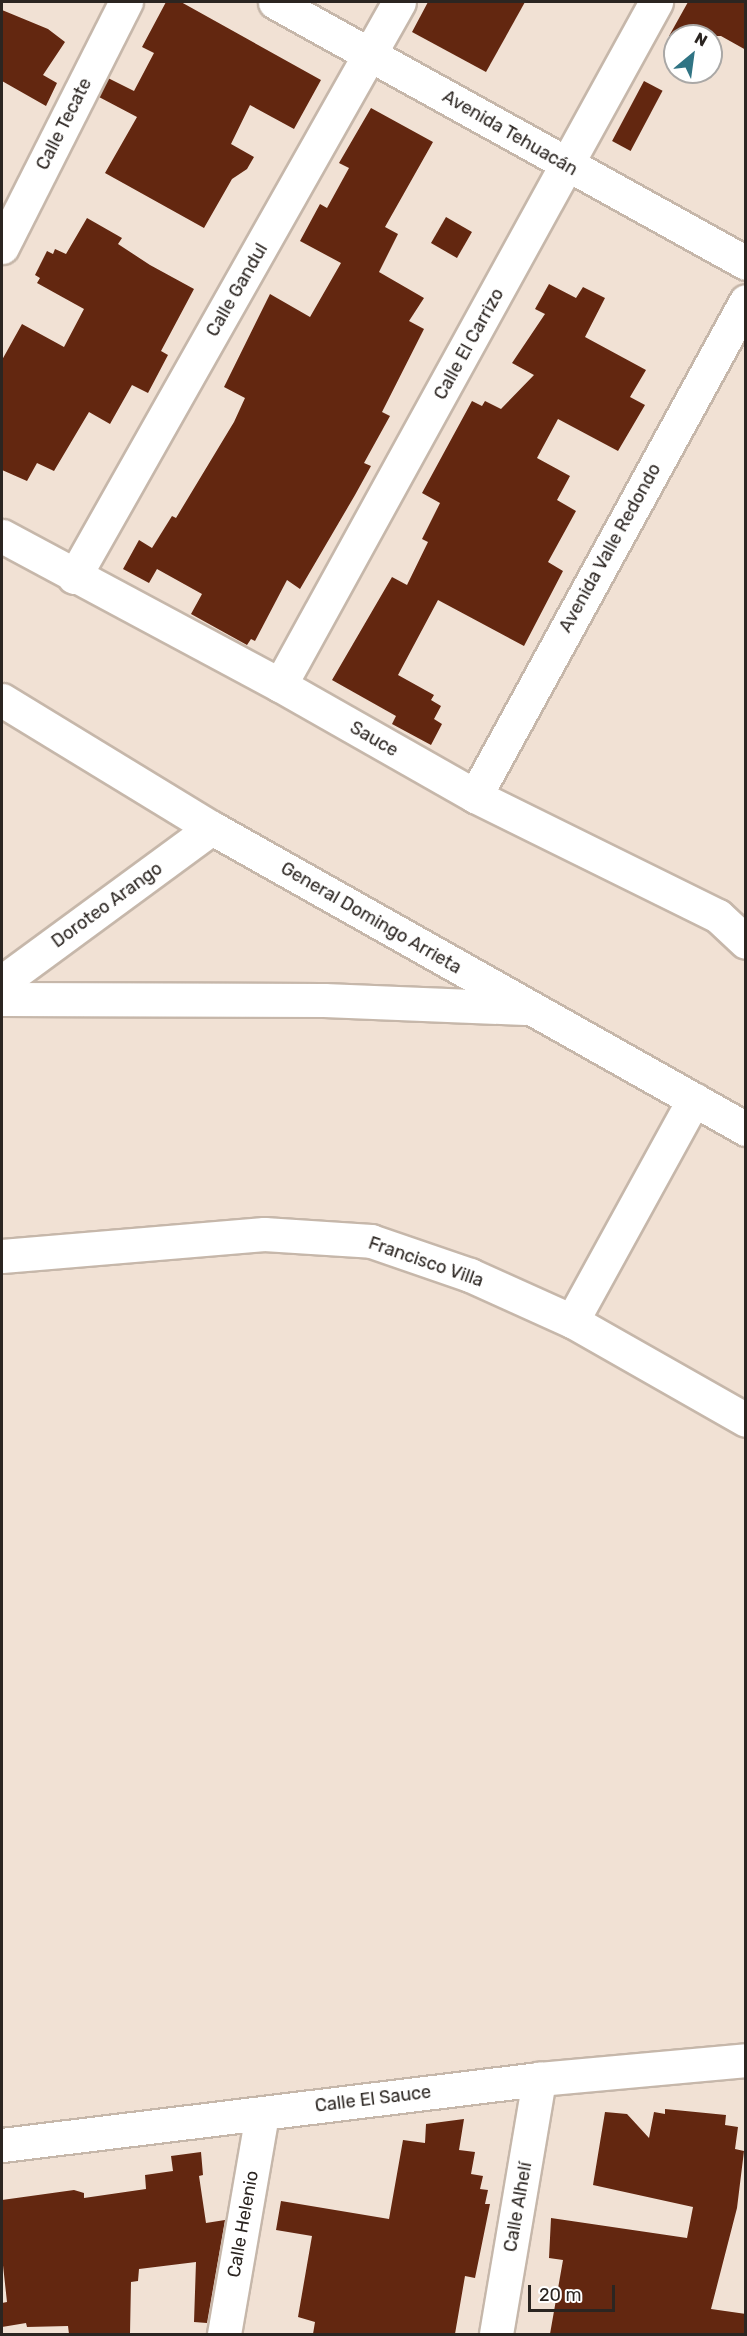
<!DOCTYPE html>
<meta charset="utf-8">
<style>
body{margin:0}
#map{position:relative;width:747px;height:2336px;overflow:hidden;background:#f1e1d4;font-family:Rubik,sans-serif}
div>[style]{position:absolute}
.building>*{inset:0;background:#632710;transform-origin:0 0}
.roads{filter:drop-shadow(2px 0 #c6b7aa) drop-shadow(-2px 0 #c6b7aa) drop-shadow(0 2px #c6b7aa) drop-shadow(0 -2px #c6b7aa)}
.minor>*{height:33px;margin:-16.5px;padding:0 16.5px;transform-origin:16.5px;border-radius:16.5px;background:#fff}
.tertiary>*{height:33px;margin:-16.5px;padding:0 16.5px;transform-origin:16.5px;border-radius:16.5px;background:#fff}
span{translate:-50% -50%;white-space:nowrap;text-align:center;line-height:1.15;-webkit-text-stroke:6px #fff;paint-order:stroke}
.street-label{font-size:18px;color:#2b2521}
.frame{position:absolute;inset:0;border:3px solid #2b2521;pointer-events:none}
.north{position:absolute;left:663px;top:24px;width:60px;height:60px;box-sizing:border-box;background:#fff;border:2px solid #aaa8a6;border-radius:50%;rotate:29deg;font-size:16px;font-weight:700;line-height:24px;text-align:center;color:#2b2521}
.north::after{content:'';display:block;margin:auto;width:21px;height:27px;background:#307484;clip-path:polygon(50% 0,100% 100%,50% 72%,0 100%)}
.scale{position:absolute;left:528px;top:2285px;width:87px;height:27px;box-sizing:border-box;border:3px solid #2b2521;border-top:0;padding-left:8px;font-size:18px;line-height:21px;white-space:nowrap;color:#2b2521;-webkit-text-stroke:4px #fff;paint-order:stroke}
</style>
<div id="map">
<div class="building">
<div style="clip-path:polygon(166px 2px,181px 2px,321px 80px,294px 129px,250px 105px,231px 144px,254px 157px,247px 169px,232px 179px,204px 228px,105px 173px,137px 117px,99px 97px,108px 78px,134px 91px,154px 53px,142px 47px)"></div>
<div style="clip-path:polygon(428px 2px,525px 2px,486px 72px,412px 32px)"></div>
<div style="clip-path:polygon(688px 2px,746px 2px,746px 50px,721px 36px,669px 36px)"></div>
<div style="clip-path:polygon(2px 10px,48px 29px,65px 42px,43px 75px,57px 83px,46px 106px,2px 81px)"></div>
<div style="left:644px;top:81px;width:21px;height:68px;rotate:28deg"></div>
<div style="clip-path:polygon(371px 108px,433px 142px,385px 227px,398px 234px,379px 272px,424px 298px,409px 321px,424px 329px,382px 412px,390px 416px,364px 463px,371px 466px,355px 495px,300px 589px,287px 580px,255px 641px,251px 639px,247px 645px,191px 614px,202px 594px,157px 569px,149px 583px,123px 569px,139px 540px,152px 548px,172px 516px,176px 518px,234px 422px,245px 398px,224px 387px,270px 294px,310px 317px,341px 263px,300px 241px,320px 204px,327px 208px,349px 168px,339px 163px)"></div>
<div style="left:446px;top:217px;width:30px;height:30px;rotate:30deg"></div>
<div style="clip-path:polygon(87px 218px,122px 238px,118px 244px,150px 265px,194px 289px,161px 351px,168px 355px,148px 393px,132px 385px,110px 424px,89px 412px,54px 471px,37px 463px,27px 481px,2px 470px,2px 360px,22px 324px,64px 347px,84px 309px,37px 283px,40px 278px,35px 275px,47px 251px,53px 254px,55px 249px,66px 254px)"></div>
<div style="clip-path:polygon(549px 284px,576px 298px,583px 287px,605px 298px,585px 337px,646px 370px,630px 397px,645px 405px,618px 451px,558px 419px,537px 458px,570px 476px,557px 500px,576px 511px,548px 562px,563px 571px,524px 646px,438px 600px,398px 675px,434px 695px,431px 700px,441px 706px,434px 719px,442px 724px,431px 745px,392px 724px,396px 716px,332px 680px,392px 577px,407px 585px,428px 542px,422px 539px,440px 503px,422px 493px,472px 401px,482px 406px,485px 401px,501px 409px,534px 375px,512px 363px,545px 314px,535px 309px)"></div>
<div style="clip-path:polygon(665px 2109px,726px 2115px,725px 2125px,738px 2127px,735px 2149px,744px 2151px,737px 2208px,711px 2309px,746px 2314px,746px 2334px,550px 2334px,563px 2260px,549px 2258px,551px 2218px,687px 2238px,693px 2207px,593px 2185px,605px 2112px,627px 2114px,649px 2138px,654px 2112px,665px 2114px)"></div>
<div style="clip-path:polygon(464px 2119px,459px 2150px,475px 2152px,471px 2174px,483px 2176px,480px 2189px,488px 2190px,485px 2204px,490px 2204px,475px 2278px,465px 2276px,455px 2334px,313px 2334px,315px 2322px,298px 2317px,312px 2236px,276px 2230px,281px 2201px,389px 2219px,403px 2140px,425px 2143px,426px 2124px)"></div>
<div style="clip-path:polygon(201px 2152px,203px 2175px,199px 2176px,206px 2223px,225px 2220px,207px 2323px,194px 2322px,196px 2262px,139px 2269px,138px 2281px,131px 2282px,130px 2334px,69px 2334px,68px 2326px,27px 2327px,26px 2323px,2px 2327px,2px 2303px,7px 2302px,2px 2256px,2px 2200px,74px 2190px,84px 2193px,84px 2198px,146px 2189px,145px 2175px,173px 2171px,171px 2156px)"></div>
</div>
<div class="roads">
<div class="minor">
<div style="left:2px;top:247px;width:275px;rotate:-63.2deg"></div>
<div style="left:2px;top:536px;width:315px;rotate:28.2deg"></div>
<div style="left:280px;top:685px;width:224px;rotate:29.6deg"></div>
<div style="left:475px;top:796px;width:271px;rotate:26.3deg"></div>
<div style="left:718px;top:916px;width:38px;rotate:43deg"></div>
<div style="left:74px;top:577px;width:660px;rotate:-60.52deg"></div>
<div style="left:280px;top:685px;width:780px;rotate:-61.17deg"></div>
<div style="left:2px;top:700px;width:246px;rotate:31.4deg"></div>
<div style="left:212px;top:828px;width:613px;rotate:29.41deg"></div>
<div style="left:475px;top:796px;width:564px;rotate:-61.3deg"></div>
<div style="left:2px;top:982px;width:260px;rotate:-36.3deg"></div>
<div style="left:2px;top:999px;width:322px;rotate:0.2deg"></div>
<div style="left:324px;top:1000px;width:201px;rotate:2.3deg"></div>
<div style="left:2px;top:1256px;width:263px;rotate:-4.8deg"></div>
<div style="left:264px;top:1234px;width:107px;rotate:3.7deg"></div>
<div style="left:371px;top:1241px;width:105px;rotate:19deg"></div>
<div style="left:470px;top:1275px;width:112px;rotate:24.3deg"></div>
<div style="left:572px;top:1321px;width:200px;rotate:29.6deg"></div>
<div style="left:572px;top:1321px;width:253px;rotate:-61.2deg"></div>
<div style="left:224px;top:2334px;width:224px;rotate:-80.2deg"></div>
<div style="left:496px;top:2334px;width:259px;rotate:-80.4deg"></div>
</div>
<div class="tertiary">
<div style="left:275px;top:2px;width:538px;rotate:28.99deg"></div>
<div style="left:2px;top:2145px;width:541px;rotate:-7.01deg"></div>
<div style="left:539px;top:2079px;width:208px;rotate:-5.2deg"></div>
</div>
</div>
<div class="street-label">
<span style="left:64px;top:124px;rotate:-63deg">Calle Tecate</span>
<span style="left:510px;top:133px;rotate:30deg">Avenida Tehuacán</span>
<span style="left:237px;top:290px;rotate:-60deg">Calle Gandul</span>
<span style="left:469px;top:344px;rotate:-61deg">Calle El Carrizo</span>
<span style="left:610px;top:548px;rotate:-61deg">Avenida Valle Redondo</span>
<span style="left:374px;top:739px;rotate:30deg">Sauce</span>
<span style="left:107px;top:905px;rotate:-36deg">Doroteo Arango</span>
<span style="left:371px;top:918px;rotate:30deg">General Domingo Arrieta</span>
<span style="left:426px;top:1262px;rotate:19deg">Francisco Villa</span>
<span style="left:373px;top:2099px;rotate:-7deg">Calle El Sauce</span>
<span style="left:518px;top:2207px;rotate:-80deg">Calle Alhelí</span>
<span style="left:243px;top:2224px;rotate:-80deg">Calle Helenio</span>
</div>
<div class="frame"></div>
<div class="north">N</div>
<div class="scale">20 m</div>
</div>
